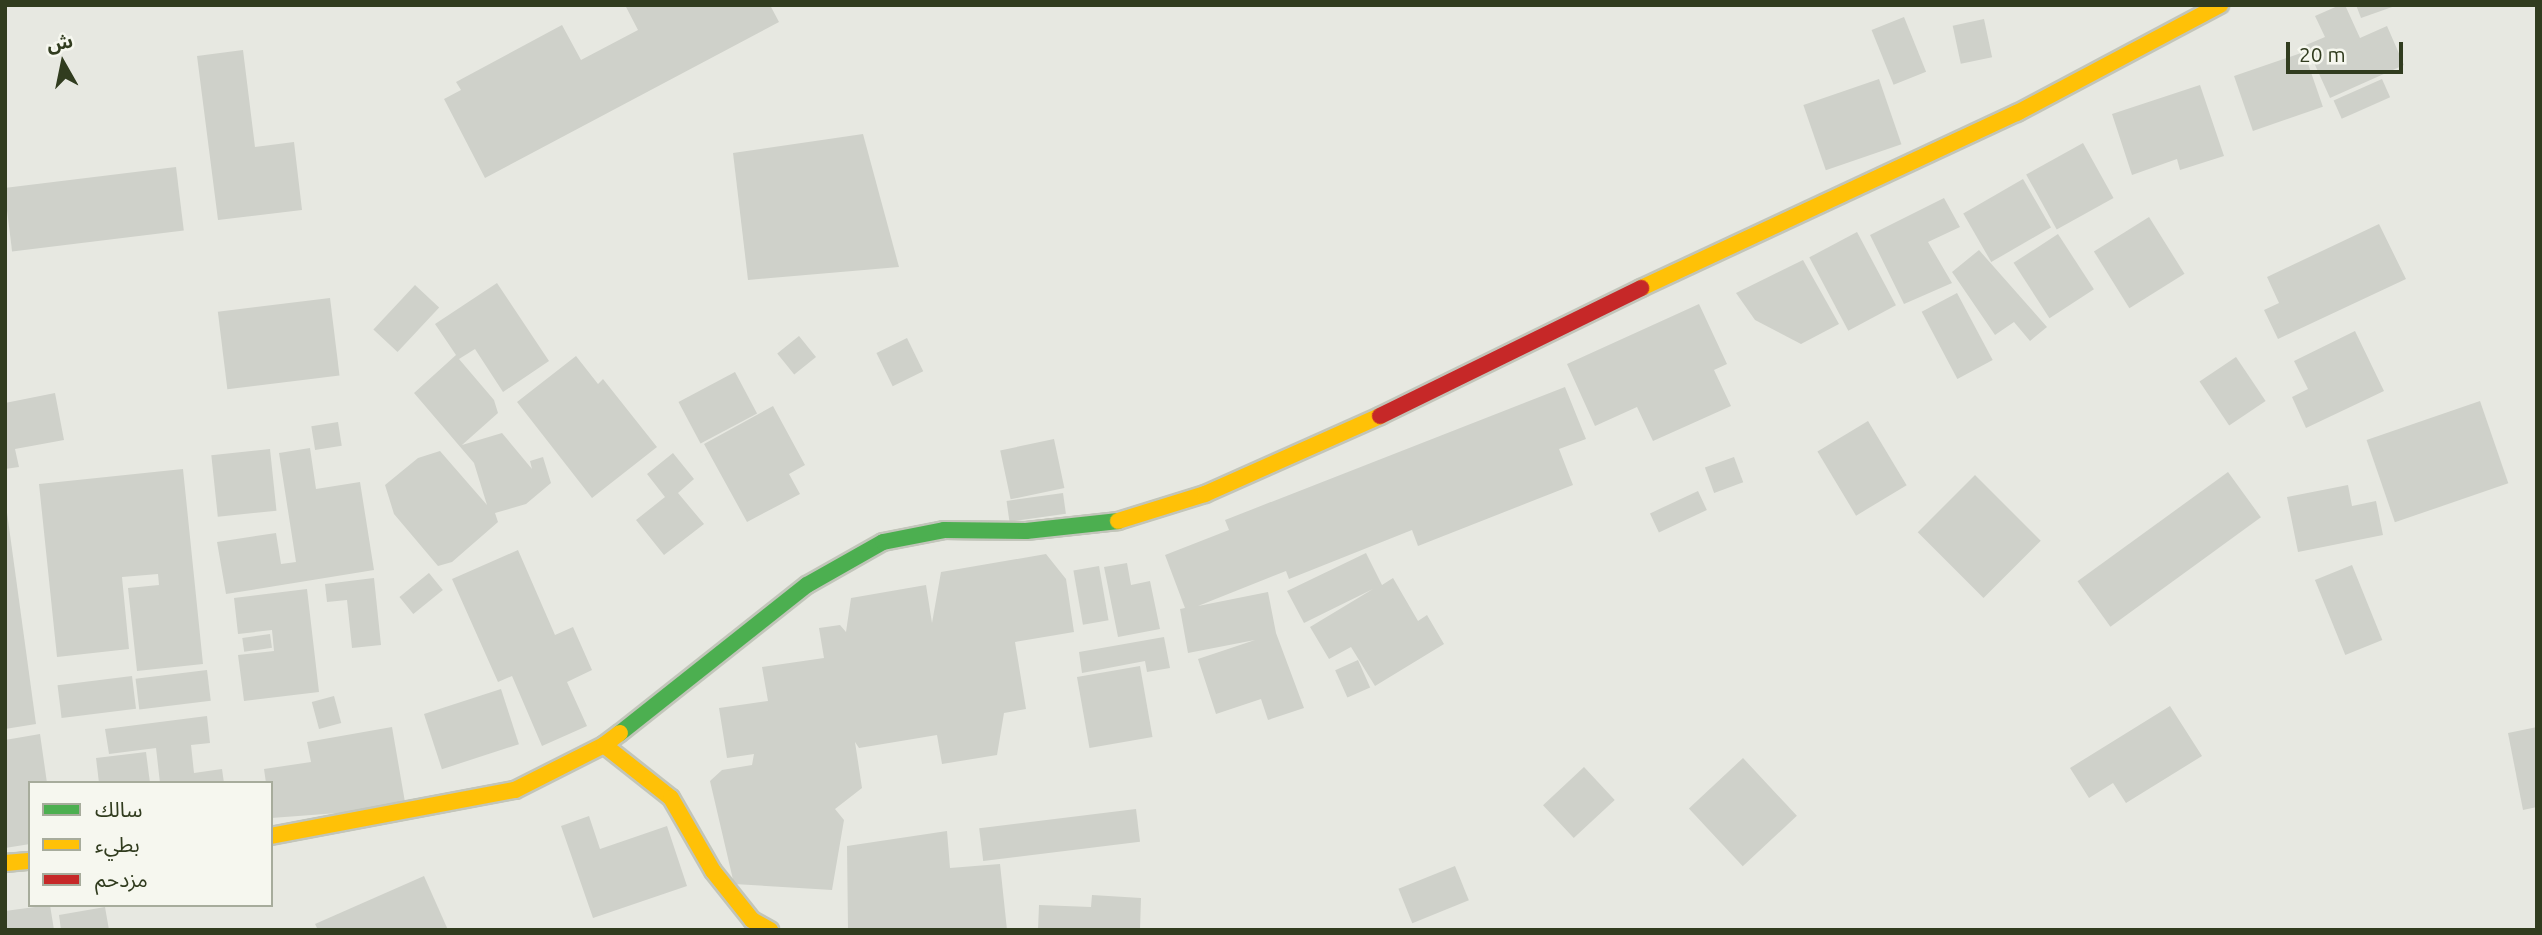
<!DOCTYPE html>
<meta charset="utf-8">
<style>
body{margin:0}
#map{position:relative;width:2542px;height:935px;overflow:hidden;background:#e7e8e1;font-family:Ubuntu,"Noto Sans Arabic",sans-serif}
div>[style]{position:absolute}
.building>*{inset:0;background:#cfd1ca;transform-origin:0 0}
.roads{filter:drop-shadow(2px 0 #c2c5ba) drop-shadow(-2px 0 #c2c5ba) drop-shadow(0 2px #c2c5ba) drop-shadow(0 -2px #c2c5ba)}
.fast>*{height:16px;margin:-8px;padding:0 8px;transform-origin:8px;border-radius:8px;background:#4caf50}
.slow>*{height:16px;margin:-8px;padding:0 8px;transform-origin:8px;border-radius:8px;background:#ffc107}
.jam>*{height:16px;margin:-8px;padding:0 8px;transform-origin:8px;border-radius:8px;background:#c62828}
span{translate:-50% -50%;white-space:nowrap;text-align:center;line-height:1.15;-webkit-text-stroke:5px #f6f7ef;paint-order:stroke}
.frame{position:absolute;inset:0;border:7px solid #313c1f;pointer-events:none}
.legend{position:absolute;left:28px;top:781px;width:245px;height:126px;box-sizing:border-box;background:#f6f7ef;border:2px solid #a7ac9c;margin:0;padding:9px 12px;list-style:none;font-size:21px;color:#313c1f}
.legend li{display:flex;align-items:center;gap:14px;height:35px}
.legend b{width:35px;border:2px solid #a7ac9c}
.north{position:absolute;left:28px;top:28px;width:70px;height:70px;-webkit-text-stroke:5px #f6f7ef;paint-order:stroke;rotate:351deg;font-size:19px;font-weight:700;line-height:28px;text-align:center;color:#313c1f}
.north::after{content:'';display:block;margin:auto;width:24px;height:32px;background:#313c1f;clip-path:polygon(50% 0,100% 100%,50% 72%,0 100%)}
.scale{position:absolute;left:2286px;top:42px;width:117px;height:32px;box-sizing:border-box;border:4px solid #313c1f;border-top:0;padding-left:9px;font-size:21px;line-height:24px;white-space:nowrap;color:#313c1f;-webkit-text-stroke:5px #f6f7ef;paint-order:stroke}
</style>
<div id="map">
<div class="building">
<div style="clip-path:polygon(625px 5px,770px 5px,779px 22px,485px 178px,444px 99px,461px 90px,456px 82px,562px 25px,581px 60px,638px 30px)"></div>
<div style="clip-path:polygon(2340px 5px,2345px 5px,2360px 38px,2387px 26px,2404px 65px,2330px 98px,2306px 45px,2325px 37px,2315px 16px)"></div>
<div style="clip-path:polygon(2356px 5px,2395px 5px,2395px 6px,2361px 18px)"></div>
<div style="left:1904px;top:17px;width:59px;height:35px;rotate:68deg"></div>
<div style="left:1984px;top:19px;width:39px;height:32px;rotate:78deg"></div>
<div style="clip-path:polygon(243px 50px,255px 147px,294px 142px,302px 210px,218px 220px,197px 56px)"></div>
<div style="left:2304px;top:52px;width:58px;height:74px;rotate:71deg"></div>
<div style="left:1879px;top:79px;width:69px;height:80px;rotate:71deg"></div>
<div style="left:2382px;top:79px;width:20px;height:53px;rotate:66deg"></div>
<div style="clip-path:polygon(2200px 85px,2224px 156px,2180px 170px,2177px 159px,2132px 175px,2112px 114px)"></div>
<div style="clip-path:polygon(863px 134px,899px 267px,748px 280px,733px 153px)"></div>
<div style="left:2083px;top:143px;width:63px;height:65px;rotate:61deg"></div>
<div style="left:176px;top:167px;width:64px;height:173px;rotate:83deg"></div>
<div style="left:2023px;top:179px;width:56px;height:69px;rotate:60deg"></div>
<div style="clip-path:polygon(1944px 198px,1960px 227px,1928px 242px,1952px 283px,1904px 304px,1870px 235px)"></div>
<div style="left:2149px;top:217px;width:67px;height:65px;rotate:58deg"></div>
<div style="clip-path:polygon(2379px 224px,2406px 279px,2278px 339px,2264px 310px,2279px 303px,2267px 277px)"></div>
<div style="left:1857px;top:232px;width:83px;height:54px;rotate:62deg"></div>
<div style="left:2058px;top:234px;width:66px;height:53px;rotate:57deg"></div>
<div style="clip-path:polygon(1979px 250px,2047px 327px,2030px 341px,2014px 322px,1995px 335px,1952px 272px)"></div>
<div style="clip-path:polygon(1803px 260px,1839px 324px,1801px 344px,1755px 320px,1736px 293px)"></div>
<div style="clip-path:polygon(497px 283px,549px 361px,503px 392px,475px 349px,459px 359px,494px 400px,498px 413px,462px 445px,502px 433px,532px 469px,530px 461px,543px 457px,551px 483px,526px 504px,495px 513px,498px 522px,452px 562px,438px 566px,394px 514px,385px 485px,418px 458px,440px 451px,487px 505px,474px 463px,414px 393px,456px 355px,435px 324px)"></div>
<div style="left:415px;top:285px;width:33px;height:61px;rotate:43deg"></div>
<div style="left:1957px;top:293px;width:76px;height:40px;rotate:62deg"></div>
<div style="left:330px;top:298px;width:78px;height:113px;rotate:83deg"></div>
<div style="clip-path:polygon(1699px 304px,1727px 364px,1714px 370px,1731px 406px,1653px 441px,1637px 407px,1595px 426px,1567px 364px)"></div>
<div style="clip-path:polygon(2355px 331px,2384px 391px,2306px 428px,2292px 397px,2308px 389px,2294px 361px)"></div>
<div style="left:799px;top:336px;width:27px;height:28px;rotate:51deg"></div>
<div style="left:907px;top:338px;width:37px;height:34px;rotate:64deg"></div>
<div style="clip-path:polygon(576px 356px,598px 384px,603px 379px,657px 447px,592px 498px,517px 402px)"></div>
<div style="left:2236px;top:357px;width:53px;height:44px;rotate:56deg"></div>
<div style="left:735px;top:372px;width:47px;height:64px;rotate:62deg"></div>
<div style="clip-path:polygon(1565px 387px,1586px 439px,1559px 449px,1573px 485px,1418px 546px,1412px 530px,1289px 579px,1286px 571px,1198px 606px,1268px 592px,1276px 633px,1304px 708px,1268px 720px,1261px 699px,1216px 714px,1198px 659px,1255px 640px,1188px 653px,1180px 609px,1185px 608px,1165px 555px,1229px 530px,1225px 520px)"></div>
<div style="clip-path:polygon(55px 393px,64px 440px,15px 449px,19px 467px,5px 469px,5px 403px)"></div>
<div style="left:2480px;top:401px;width:87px;height:120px;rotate:71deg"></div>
<div style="clip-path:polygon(773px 406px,805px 465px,789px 474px,800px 494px,747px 522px,704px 444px)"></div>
<div style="left:1868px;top:421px;width:75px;height:59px;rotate:59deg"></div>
<div style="left:338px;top:422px;width:24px;height:27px;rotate:81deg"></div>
<div style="left:1054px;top:439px;width:50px;height:55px;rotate:78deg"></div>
<div style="clip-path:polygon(310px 448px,316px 489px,360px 482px,374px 570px,226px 594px,217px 542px,276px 533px,281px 564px,296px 562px,279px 453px)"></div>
<div style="left:270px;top:449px;width:62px;height:59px;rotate:84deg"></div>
<div style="clip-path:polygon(673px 453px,694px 479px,678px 493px,704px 524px,664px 555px,636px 520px,665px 497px,647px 474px)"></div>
<div style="left:1734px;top:457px;width:27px;height:31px;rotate:70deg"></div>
<div style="clip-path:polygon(183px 469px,203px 664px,137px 671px,128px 588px,159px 585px,158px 574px,122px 577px,129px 649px,57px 657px,39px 484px)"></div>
<div style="left:2228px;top:472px;width:56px;height:186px;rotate:54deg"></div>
<div style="left:1975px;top:475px;width:93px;height:81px;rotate:45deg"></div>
<div style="clip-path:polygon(2348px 485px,2352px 506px,2376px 501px,2383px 535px,2298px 552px,2287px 497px)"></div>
<div style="left:1698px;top:491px;width:21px;height:53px;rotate:65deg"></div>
<div style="left:1063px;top:493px;width:21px;height:57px;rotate:82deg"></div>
<div style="clip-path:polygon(5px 498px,36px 724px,5px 729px)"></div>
<div style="clip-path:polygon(518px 550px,555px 635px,573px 627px,592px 670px,567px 682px,587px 726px,542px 746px,512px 676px,498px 682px,452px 579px)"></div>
<div style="clip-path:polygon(1366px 553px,1382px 585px,1393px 578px,1418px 621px,1427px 615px,1444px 644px,1375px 686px,1351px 647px,1329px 659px,1310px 627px,1373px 589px,1304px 623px,1287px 591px)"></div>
<div style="clip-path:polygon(1046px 554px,1066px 579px,1074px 632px,1015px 642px,1026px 709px,1004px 713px,997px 755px,942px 764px,937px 735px,859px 748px,855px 742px,862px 788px,835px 809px,844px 820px,832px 890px,734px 884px,710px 781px,722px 770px,752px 765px,754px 754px,727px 758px,719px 708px,768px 701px,762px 667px,824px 658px,819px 628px,840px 625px,846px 632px,851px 598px,926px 585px,932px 623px,941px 572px)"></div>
<div style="clip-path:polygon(1127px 563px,1131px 585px,1150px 581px,1160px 629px,1118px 637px,1104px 567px)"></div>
<div style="left:2352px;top:565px;width:81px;height:40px;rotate:68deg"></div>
<div style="left:1099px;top:566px;width:55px;height:26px;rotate:80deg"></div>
<div style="left:429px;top:573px;width:22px;height:38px;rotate:51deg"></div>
<div style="clip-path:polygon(374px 578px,381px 645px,352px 648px,347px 600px,327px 602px,325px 584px)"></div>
<div style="clip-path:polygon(307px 589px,319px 692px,244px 701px,238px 655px,274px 651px,272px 630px,238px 634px,234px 598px)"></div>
<div style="left:270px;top:634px;width:14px;height:28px;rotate:82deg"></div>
<div style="clip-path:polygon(1164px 637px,1170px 668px,1147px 672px,1145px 661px,1082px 673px,1079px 652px)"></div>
<div style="left:1358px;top:660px;width:30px;height:25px;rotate:66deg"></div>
<div style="left:1140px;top:666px;width:72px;height:64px;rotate:80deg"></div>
<div style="left:207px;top:670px;width:31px;height:72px;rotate:83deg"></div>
<div style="left:132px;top:676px;width:33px;height:75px;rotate:83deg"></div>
<div style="left:501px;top:689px;width:58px;height:81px;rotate:72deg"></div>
<div style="left:334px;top:696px;width:28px;height:23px;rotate:75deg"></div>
<div style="clip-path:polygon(2170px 706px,2202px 756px,2126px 803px,2113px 783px,2089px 798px,2070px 768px)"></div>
<div style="clip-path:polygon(207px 716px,210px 743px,191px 745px,194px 773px,222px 769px,224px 783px,160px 783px,156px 748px,109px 754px,105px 729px)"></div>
<div style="clip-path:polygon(392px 727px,406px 808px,271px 818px,271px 783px,266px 783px,264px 769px,311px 762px,307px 742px)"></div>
<div style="clip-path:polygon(2537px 727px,2537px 807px,2523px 810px,2508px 733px)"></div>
<div style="clip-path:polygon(40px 734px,47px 783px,30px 783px,30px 844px,5px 848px,5px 740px)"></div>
<div style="clip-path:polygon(146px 752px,150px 783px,99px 783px,96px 758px)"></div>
<div style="left:1743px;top:758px;width:79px;height:74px;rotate:47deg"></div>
<div style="left:1584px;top:767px;width:45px;height:56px;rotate:47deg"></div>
<div style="left:1136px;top:809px;width:33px;height:158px;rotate:83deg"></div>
<div style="clip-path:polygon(589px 816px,600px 849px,667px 826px,687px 886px,593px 918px,561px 826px)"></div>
<div style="clip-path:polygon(947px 831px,950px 868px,1000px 864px,1007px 930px,848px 930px,847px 846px)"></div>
<div style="left:1455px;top:866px;width:37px;height:61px;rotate:68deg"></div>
<div style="clip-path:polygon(424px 876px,448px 930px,318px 930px,315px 924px)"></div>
<div style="clip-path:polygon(1092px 895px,1141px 898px,1140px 930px,1038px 930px,1039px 905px,1091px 907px)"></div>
<div style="clip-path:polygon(50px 905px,54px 930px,5px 930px,5px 911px)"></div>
<div style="clip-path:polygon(105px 907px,109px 930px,61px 930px,59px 915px)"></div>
</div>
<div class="roads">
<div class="fast">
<div style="left:620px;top:733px;width:238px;rotate:-38.4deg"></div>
<div style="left:807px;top:585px;width:87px;rotate:-29.5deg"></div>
<div style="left:883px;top:542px;width:62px;rotate:-11.1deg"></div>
<div style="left:944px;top:530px;width:82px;rotate:0.7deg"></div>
<div style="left:1026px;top:531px;width:93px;rotate:-6.2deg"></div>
</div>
<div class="slow">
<div style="left:1641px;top:288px;width:415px;rotate:-25deg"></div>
<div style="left:2017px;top:113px;width:230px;rotate:-28deg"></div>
<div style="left:1118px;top:521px;width:91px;rotate:-17.2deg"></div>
<div style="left:1205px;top:494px;width:192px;rotate:-24deg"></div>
<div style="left:604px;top:745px;width:85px;rotate:38.3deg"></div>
<div style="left:671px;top:798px;width:84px;rotate:60.1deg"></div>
<div style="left:713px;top:871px;width:63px;rotate:51.5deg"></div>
<div style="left:752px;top:920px;width:21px;rotate:29deg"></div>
<div style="left:271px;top:836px;width:248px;rotate:-10.7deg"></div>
<div style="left:515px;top:790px;width:100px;rotate:-26.8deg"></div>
<div style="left:604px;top:745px;width:20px;rotate:-37deg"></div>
<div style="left:5px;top:863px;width:25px;rotate:-5deg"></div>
</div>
<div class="jam">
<div style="left:1380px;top:416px;width:291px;rotate:-26.1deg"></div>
</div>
</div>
<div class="frame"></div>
<ul class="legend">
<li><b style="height:9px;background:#4caf50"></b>سالك</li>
<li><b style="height:9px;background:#ffc107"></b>بطيء</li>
<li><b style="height:9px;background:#c62828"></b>مزدحم</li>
</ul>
<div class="north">ش</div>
<div class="scale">20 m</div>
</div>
